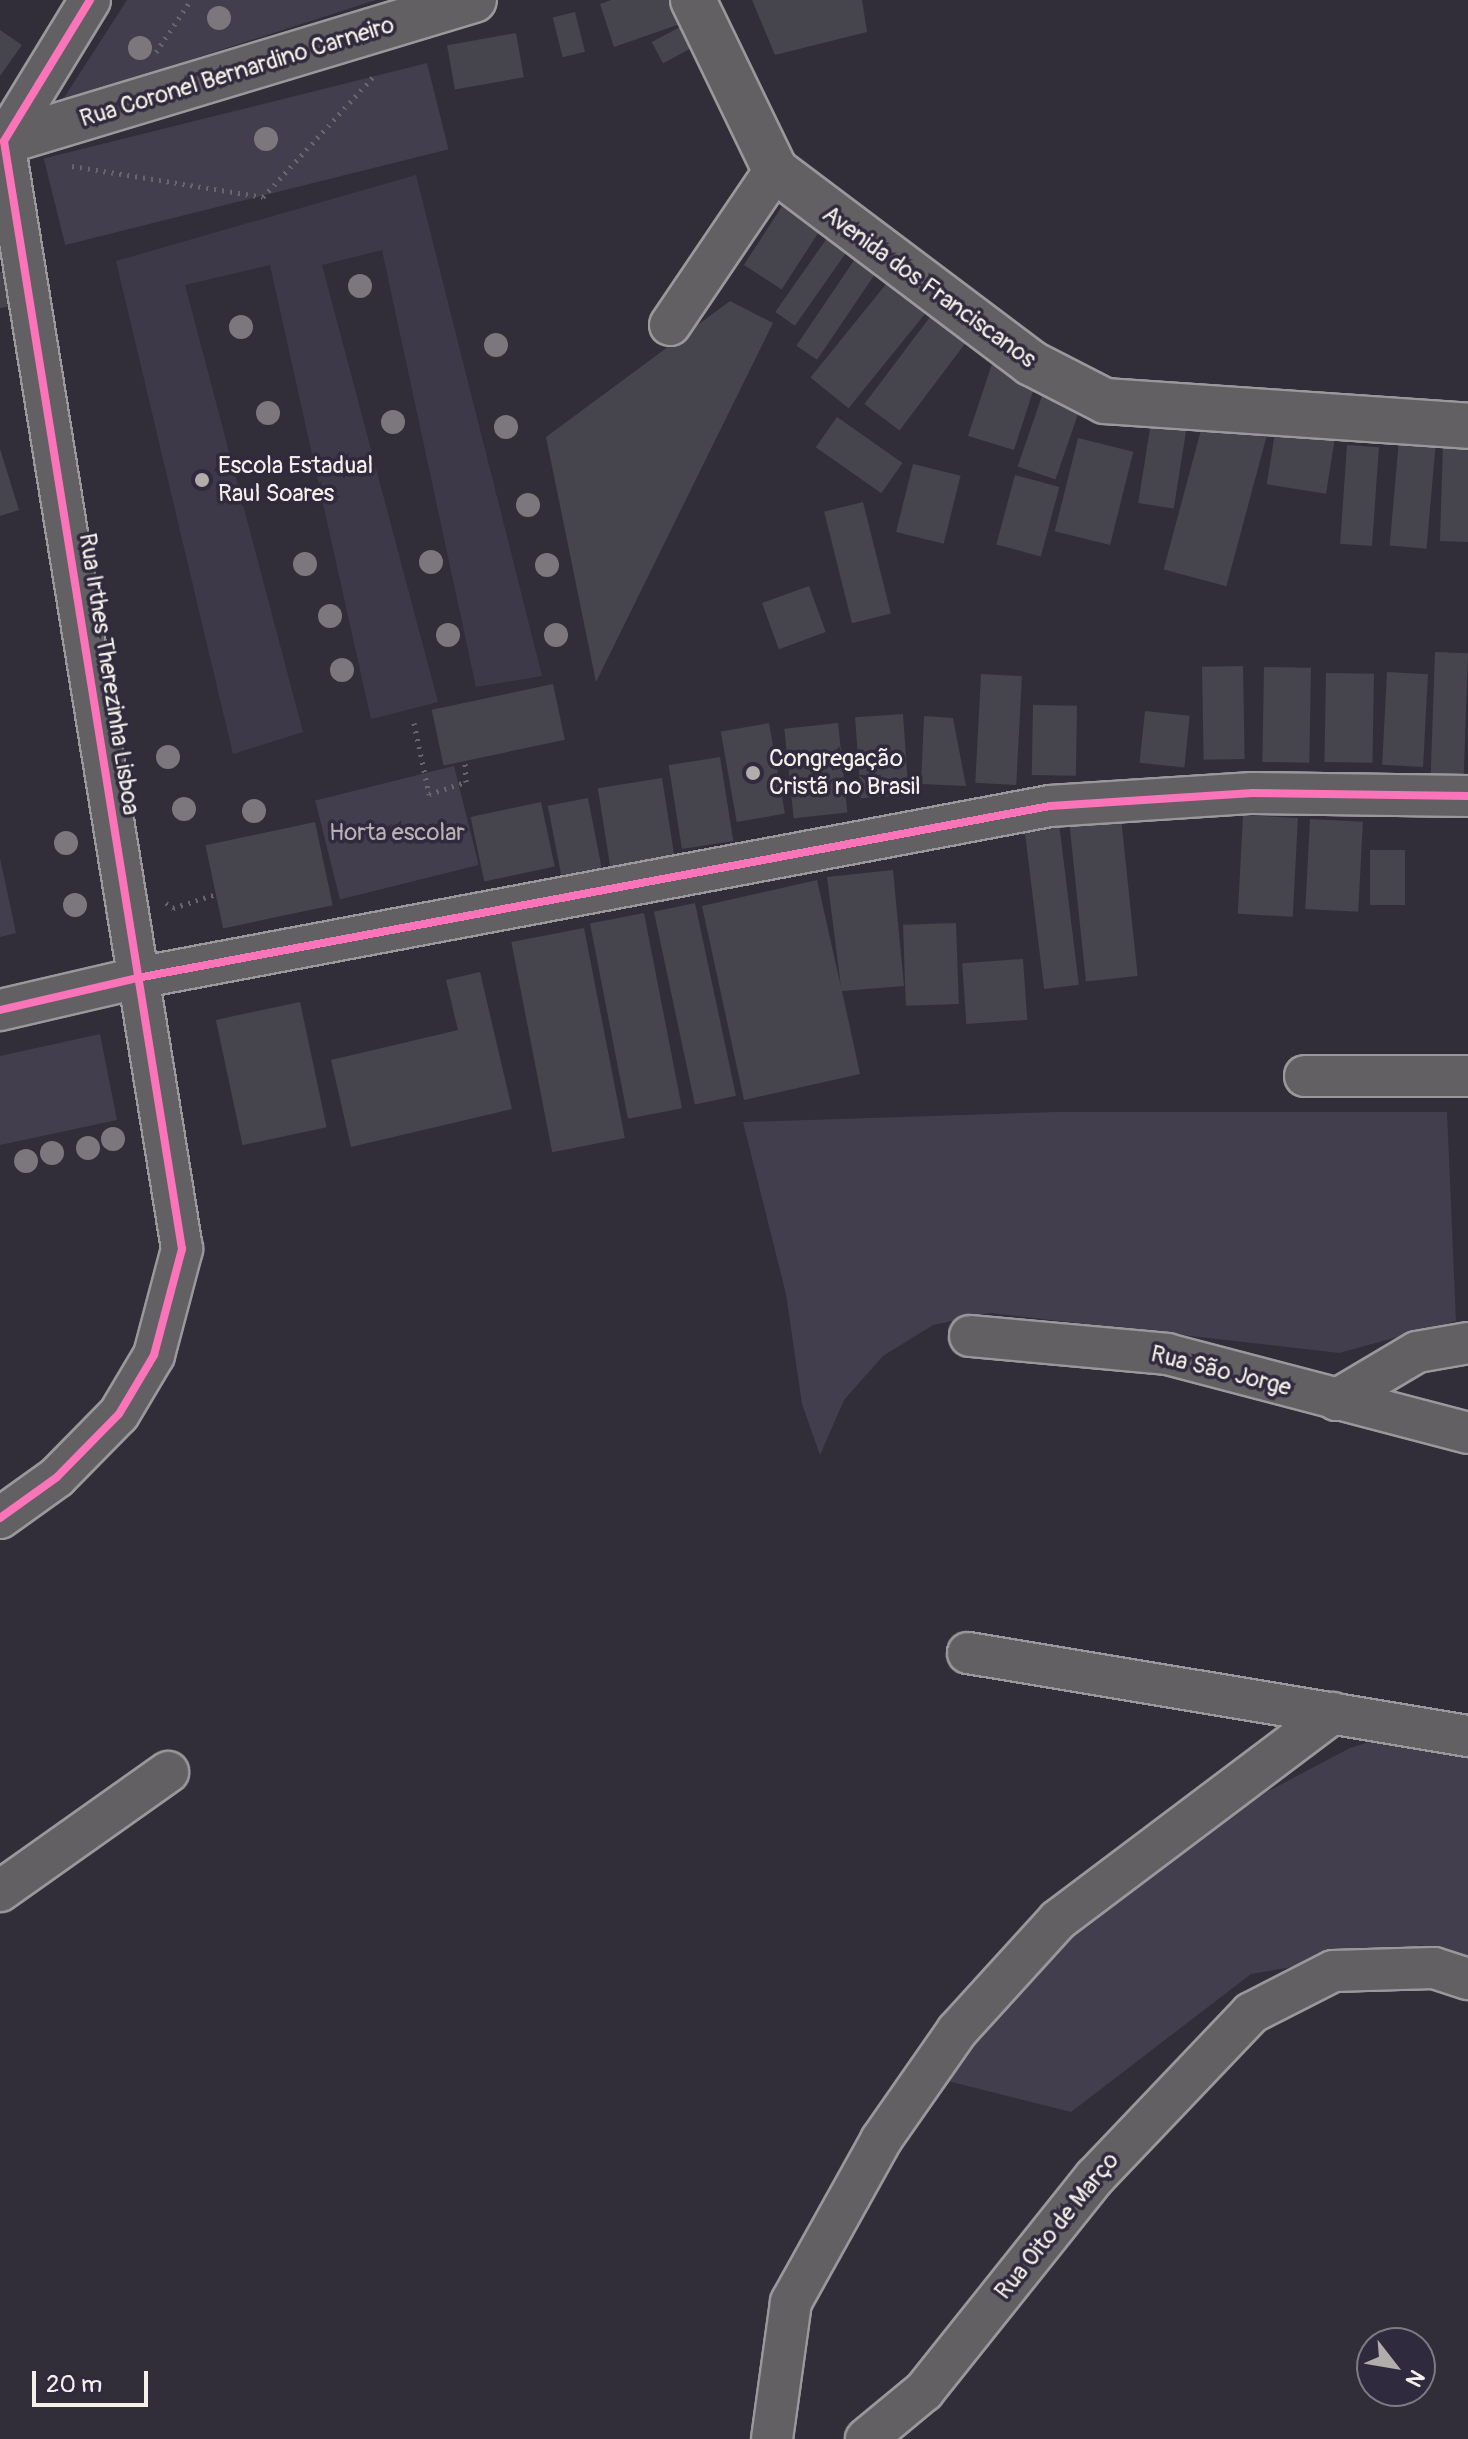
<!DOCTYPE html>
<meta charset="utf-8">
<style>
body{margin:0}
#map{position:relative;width:1468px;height:2439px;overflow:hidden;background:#312e39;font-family:Pangolin,sans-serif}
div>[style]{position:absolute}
.built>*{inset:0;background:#3e3948}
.green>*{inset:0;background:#423e4d;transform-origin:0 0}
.building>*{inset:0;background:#46444c;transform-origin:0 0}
.path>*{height:5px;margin-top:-2.5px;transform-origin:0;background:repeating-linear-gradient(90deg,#68666b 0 2px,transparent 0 8px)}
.roads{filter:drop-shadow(2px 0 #9a989b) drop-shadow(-2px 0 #9a989b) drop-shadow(0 2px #9a989b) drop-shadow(0 -2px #9a989b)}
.street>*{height:40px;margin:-20px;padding:0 20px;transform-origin:20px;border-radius:20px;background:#626063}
.secondary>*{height:44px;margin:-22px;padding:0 22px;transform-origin:22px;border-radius:22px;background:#626063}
.cycleway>*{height:8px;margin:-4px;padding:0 4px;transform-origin:4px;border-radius:4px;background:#fb73b8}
.trees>*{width:24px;height:24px;margin:-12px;border-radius:50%;background:#7b777c}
.dots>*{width:22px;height:22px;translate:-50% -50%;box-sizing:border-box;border:4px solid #2f2a3d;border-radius:50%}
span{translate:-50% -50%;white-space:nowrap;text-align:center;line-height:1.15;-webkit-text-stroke:7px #2f2a3d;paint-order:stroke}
.street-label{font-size:24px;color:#f4f1e8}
.poi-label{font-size:24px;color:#f4f1e8}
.left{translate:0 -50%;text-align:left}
.park-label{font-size:24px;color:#b7b3b3}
.north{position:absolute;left:1356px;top:2327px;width:80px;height:80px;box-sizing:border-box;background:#2f2a3d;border:2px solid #7e7a81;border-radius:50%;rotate:121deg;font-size:22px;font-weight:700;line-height:32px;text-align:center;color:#f4f1e8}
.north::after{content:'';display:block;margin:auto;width:28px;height:36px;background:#b0adab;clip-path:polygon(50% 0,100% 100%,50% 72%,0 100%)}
.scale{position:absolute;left:32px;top:2371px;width:116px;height:36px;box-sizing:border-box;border:4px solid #f4f1e8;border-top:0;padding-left:10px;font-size:24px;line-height:28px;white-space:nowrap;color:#f4f1e8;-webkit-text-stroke:6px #2f2a3d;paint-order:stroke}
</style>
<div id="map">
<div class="built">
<div style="clip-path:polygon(416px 175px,542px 676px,476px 687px,382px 250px,322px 265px,438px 702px,371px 719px,270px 265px,185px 285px,303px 732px,233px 754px,116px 261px)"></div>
</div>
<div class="green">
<div style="clip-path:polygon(127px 0,376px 0,62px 101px)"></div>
<div style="left:427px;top:63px;width:89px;height:395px;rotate:76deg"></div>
<div style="left:454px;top:766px;width:102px;height:143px;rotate:76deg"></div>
<div style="clip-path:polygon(0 858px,16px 933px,0 937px)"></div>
<div style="clip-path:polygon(100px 1034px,117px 1120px,0 1145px,0 1056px)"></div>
<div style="clip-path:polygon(1054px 1112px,1447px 1112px,1456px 1321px,1339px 1353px,990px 1313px,933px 1325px,883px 1356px,844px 1400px,820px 1455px,802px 1404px,786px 1294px,743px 1122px)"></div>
<div style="clip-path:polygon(1388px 1736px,1468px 1753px,1468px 1958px,1421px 1945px,1251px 1974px,1071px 2112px,940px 2079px,1066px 1935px,1238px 1807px,1350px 1748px)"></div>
</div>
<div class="building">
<div style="clip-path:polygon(611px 0,672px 0,680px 24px,614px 47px,600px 4px)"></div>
<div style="clip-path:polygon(752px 0,862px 0,867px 32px,775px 55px)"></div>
<div style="left:575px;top:12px;width:41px;height:23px;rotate:76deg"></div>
<div style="left:680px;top:27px;width:24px;height:32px;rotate:62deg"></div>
<div style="clip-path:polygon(0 30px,22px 45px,0 76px)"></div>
<div style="left:516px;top:33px;width:45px;height:70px;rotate:80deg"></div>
<div style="left:788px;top:197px;width:45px;height:81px;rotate:33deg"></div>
<div style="left:832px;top:231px;width:24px;height:99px;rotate:35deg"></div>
<div style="left:859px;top:253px;width:25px;height:112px;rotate:34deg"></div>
<div style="clip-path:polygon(9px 270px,17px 305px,0 308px,0 272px)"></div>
<div style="left:891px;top:278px;width:49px;height:128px;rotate:39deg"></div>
<div style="clip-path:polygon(730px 301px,773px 323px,596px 682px,546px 437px)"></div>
<div style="left:936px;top:309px;width:44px;height:119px;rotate:37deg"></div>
<div style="clip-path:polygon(995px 355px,1035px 385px,1014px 450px,968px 436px)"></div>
<div style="left:1044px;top:390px;width:40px;height:81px;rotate:19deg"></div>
<div style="left:1205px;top:415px;width:65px;height:160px;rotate:15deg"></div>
<div style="left:837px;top:417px;width:80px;height:37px;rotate:35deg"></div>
<div style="left:1151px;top:422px;width:36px;height:82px;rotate:9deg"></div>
<div style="left:1276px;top:426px;width:60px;height:59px;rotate:9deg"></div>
<div style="left:1078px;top:438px;width:57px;height:96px;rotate:14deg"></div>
<div style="left:1399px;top:439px;width:37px;height:107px;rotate:5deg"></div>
<div style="clip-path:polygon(1443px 443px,1464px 443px,1468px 450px,1468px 542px,1440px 541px)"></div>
<div style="left:1347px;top:445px;width:32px;height:99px;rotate:4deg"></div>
<div style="clip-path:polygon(0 449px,19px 510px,0 516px)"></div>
<div style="left:913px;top:464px;width:49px;height:70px;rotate:14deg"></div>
<div style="left:1015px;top:475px;width:46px;height:72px;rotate:15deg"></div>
<div style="left:863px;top:502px;width:115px;height:40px;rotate:76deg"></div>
<div style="left:809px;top:586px;width:49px;height:50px;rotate:70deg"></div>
<div style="left:1435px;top:652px;width:33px;height:121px;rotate:2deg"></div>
<div style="left:1243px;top:666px;width:93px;height:41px;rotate:89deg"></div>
<div style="left:1264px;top:667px;width:47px;height:95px;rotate:1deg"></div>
<div style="left:1387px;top:672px;width:41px;height:93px;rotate:3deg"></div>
<div style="left:1326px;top:673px;width:48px;height:89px;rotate:1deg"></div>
<div style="left:981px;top:674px;width:41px;height:109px;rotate:3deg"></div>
<div style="left:553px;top:684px;width:57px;height:124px;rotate:78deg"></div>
<div style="left:1033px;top:705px;width:44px;height:70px;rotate:1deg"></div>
<div style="left:1145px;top:711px;width:45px;height:52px;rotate:6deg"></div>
<div style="left:903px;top:714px;width:81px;height:48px;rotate:86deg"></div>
<div style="clip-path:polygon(924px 716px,953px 718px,966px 786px,921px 784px)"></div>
<div style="left:769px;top:723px;width:92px;height:49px;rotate:80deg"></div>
<div style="left:838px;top:723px;width:90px;height:54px;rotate:84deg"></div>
<div style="left:720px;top:757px;width:85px;height:52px;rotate:81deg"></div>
<div style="left:662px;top:778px;width:80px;height:65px;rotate:81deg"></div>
<div style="left:588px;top:798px;width:71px;height:41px;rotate:79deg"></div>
<div style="left:541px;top:802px;width:66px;height:72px;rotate:78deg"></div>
<div style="left:1120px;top:808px;width:169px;height:52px;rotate:84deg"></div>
<div style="left:1058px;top:815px;width:171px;height:35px;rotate:83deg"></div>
<div style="left:1243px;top:815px;width:55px;height:99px;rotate:3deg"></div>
<div style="left:1310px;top:819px;width:53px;height:90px;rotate:3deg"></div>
<div style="left:315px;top:822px;width:85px;height:112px;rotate:78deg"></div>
<div style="left:1370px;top:850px;width:35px;height:55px"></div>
<div style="clip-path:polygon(893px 870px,904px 986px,842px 991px,860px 1074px,744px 1100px,702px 906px,817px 880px,841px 987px,827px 877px)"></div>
<div style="left:695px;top:903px;width:197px;height:42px;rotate:78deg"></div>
<div style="left:644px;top:913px;width:199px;height:55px;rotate:79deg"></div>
<div style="left:956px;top:923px;width:81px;height:53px;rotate:88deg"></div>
<div style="left:584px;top:928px;width:214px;height:74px;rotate:79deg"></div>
<div style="left:1023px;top:959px;width:61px;height:61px;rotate:86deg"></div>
<div style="clip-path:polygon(480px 972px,512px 1109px,351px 1147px,331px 1060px,458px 1030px,446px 980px)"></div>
<div style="left:300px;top:1002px;width:128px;height:86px;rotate:78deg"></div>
</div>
<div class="path">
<div style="left:156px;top:52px;width:63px;rotate:-56.1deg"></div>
<div style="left:72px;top:166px;width:193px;rotate:9.2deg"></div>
<div style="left:263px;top:197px;width:164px;rotate:-47.5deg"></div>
<div style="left:414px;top:723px;width:73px;rotate:78.1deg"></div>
<div style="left:429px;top:794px;width:39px;rotate:-18deg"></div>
<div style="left:466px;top:782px;width:19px;rotate:-93deg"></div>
<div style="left:166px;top:903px;width:9px;rotate:36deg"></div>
<div style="left:173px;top:908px;width:45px;rotate:-18deg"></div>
</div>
<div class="roads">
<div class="street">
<div style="left:670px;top:325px;width:187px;rotate:-55.9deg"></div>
<div style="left:0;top:1010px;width:141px;rotate:-13.1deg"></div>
<div style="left:137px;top:978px;width:929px;rotate:-10.67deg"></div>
<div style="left:1050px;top:806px;width:203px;rotate:-3.7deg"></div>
<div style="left:1253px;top:793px;width:215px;rotate:0.8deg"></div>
<div style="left:1305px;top:1076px;width:163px"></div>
<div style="left:970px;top:1336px;width:198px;rotate:5.2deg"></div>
<div style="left:1167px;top:1354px;width:311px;rotate:14.7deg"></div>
<div style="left:1336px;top:1400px;width:94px;rotate:-30.7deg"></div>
<div style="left:1417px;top:1352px;width:52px;rotate:-10deg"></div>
<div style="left:0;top:1518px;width:70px;rotate:-35.7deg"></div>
<div style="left:57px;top:1477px;width:88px;rotate:-45.5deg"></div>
<div style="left:119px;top:1414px;width:69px;rotate:-59.3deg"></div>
<div style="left:154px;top:1355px;width:110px;rotate:-75.2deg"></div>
<div style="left:182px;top:1249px;width:1122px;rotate:-99.13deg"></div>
<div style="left:4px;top:141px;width:165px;rotate:-58.6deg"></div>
<div style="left:968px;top:1653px;width:507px;rotate:9.43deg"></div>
<div style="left:0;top:1891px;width:206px;rotate:-35.3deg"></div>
<div style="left:772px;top:2439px;width:138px;rotate:-82.1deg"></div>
<div style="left:791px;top:2302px;width:185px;rotate:-60.9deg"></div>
<div style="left:881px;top:2140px;width:133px;rotate:-55.1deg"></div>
<div style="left:957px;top:2031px;width:150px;rotate:-47.7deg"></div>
<div style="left:1058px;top:1920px;width:344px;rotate:-37deg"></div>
<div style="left:866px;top:2439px;width:75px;rotate:-39.6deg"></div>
<div style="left:924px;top:2391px;width:274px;rotate:-51.4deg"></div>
<div style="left:1095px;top:2177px;width:226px;rotate:-46.4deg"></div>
<div style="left:1251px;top:2013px;width:92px;rotate:-27.1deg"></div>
<div style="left:1333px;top:1971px;width:101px;rotate:-1.7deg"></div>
<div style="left:1434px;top:1968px;width:36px;rotate:18deg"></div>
</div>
<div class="secondary">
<div style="left:693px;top:0;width:189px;rotate:64.2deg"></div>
<div style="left:775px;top:170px;width:321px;rotate:37deg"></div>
<div style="left:1031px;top:363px;width:83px;rotate:27.2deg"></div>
<div style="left:1105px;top:401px;width:364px;rotate:3.9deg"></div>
<div style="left:0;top:143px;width:495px;rotate:-16.8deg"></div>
</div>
</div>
<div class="cycleway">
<div style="left:0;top:1010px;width:141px;rotate:-13.1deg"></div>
<div style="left:137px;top:978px;width:929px;rotate:-10.67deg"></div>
<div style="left:1050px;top:806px;width:203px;rotate:-3.7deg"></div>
<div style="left:1253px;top:793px;width:215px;rotate:0.8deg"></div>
<div style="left:0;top:1518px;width:70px;rotate:-35.7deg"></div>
<div style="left:57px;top:1477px;width:88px;rotate:-45.5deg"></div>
<div style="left:119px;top:1414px;width:69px;rotate:-59.3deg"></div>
<div style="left:154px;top:1355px;width:110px;rotate:-75.2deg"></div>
<div style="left:182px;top:1249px;width:1122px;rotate:-99.13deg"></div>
<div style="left:4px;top:141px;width:165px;rotate:-58.6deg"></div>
</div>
<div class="trees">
<div style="left:219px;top:18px"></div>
<div style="left:140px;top:48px"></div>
<div style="left:266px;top:139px"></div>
<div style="left:360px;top:286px"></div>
<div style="left:241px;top:327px"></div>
<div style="left:496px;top:345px"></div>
<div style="left:268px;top:413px"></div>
<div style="left:393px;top:422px"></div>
<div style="left:506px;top:427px"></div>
<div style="left:528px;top:505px"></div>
<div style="left:431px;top:562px"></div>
<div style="left:305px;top:564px"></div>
<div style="left:547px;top:565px"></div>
<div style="left:330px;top:616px"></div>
<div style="left:448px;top:635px"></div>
<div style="left:556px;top:635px"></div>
<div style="left:342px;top:670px"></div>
<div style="left:168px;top:757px"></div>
<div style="left:184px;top:809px"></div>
<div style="left:254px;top:811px"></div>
<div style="left:66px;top:843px"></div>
<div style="left:75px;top:905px"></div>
<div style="left:113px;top:1139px"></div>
<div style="left:88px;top:1148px"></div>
<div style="left:52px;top:1153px"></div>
<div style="left:26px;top:1161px"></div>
</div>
<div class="dots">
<div style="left:202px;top:480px;background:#b0adab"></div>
<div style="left:753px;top:773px;background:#b0adab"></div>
</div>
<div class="street-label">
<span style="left:237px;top:72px;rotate:-17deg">Rua Coronel Bernardino Carneiro</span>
<span style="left:929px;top:287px;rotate:36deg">Avenida dos Franciscanos</span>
<span style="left:109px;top:674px;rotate:81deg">Rua Irthes Therezinha Lisboa</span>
<span style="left:1221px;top:1371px;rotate:14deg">Rua São Jorge</span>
<span style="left:1057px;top:2226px;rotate:-51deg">Rua Oito de Março</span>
</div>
<div class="poi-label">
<span class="left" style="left:218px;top:480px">Escola Estadual<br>Raul Soares</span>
<span class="left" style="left:769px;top:773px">Congregação<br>Cristã no Brasil</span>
</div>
<div class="park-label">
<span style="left:397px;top:833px">Horta escolar</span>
</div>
<div class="north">N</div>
<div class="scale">20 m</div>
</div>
